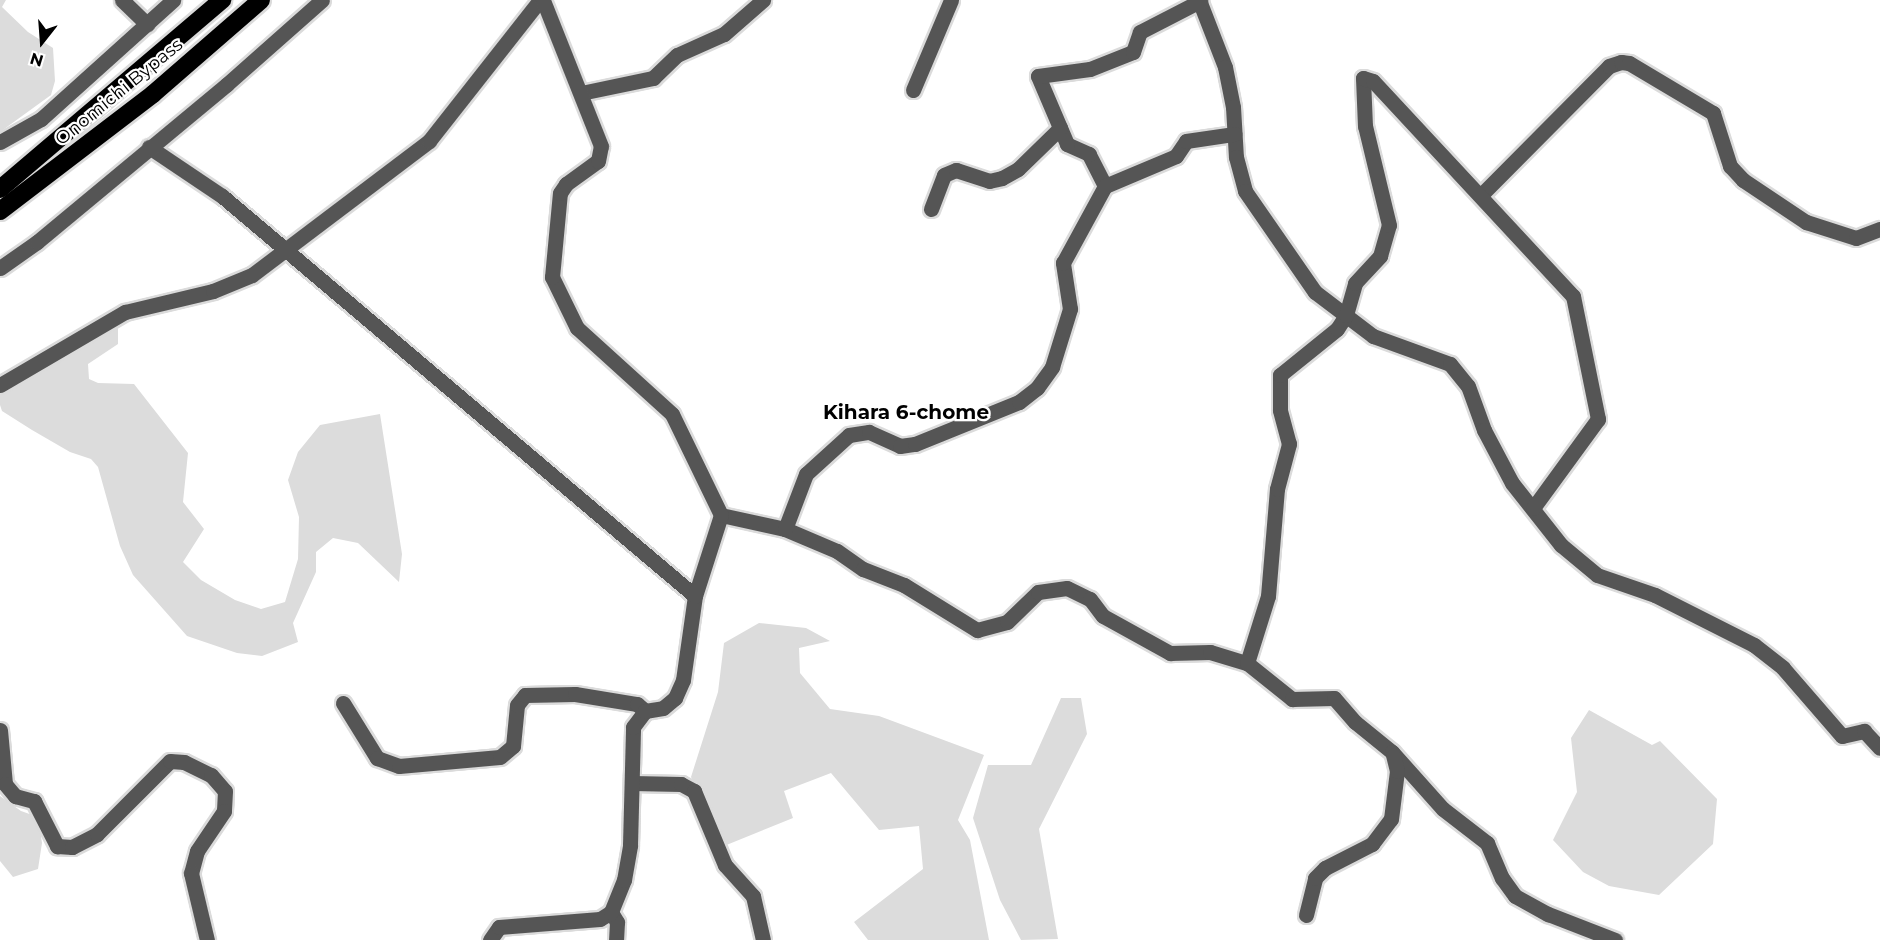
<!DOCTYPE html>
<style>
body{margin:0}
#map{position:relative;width:1880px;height:940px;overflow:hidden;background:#fff;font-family:Montserrat,sans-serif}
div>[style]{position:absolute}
.green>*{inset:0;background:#dcdcdc}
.roads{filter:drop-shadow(2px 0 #dbdbdb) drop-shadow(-2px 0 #dbdbdb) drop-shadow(0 2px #dbdbdb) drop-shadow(0 -2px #dbdbdb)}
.minor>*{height:15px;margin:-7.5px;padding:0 7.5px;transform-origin:7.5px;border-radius:7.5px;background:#555}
.highway>*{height:18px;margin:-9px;padding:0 9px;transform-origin:9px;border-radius:9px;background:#000}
span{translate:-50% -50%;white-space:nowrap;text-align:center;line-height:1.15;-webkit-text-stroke:4.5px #fff;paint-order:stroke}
.street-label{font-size:18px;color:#000}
.neighbourhood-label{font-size:20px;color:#000;font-weight:700}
.north{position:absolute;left:12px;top:12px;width:60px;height:60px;-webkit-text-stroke:4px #fff;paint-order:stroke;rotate:197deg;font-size:16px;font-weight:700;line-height:24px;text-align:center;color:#000}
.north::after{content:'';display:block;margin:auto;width:21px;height:27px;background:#000;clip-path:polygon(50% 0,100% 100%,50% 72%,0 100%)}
</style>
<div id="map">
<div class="green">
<div style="clip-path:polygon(0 0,6px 0,2px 7px,28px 32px,53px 48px,55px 81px,51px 95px,0 132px)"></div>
<div style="clip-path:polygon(118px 325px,118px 344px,88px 364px,89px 379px,98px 383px,134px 384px,188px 453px,183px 502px,204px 529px,183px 562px,201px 580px,235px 600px,261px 609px,285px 602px,298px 559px,299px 517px,288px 480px,298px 452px,320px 425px,380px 414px,402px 554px,399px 582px,358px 543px,333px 538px,316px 552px,316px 572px,293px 623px,298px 642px,262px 656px,237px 653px,187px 636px,133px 575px,120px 546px,98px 467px,91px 459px,70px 452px,32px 430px,2px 411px,0 405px,0 393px)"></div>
<div style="clip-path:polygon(759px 623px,806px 628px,830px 641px,799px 648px,800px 673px,830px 709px,879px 716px,984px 755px,958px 820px,970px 840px,989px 940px,868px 940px,854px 922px,923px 869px,919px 826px,879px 830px,831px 773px,784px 791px,793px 818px,724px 846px,691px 777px,718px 692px,724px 643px)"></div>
<div style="clip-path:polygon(1061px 698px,1081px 698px,1087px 734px,1039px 829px,1058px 939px,1021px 940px,1000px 900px,973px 818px,988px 765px,1031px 765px)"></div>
<div style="clip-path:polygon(1589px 710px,1652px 745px,1660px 741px,1717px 799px,1713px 844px,1659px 895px,1609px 886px,1583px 872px,1553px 840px,1577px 792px,1571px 738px)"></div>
<div style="clip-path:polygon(0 796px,21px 811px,38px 817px,42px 843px,38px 869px,13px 877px,0 861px)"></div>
</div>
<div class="roads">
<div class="minor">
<div style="left:122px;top:0;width:35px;rotate:44deg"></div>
<div style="left:1199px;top:0;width:72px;rotate:68.8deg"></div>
<div style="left:1225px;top:67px;width:41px;rotate:78.7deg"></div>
<div style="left:1233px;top:107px;width:50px;rotate:86.6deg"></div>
<div style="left:1236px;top:157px;width:35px;rotate:75deg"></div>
<div style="left:1245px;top:191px;width:123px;rotate:55.3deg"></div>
<div style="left:1315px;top:292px;width:73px;rotate:37.2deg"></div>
<div style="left:1373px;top:336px;width:82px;rotate:20deg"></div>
<div style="left:1450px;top:364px;width:28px;rotate:51deg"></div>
<div style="left:1468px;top:386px;width:47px;rotate:70deg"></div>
<div style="left:1484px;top:430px;width:60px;rotate:62.2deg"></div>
<div style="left:1512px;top:483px;width:79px;rotate:51.7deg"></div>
<div style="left:1561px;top:545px;width:47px;rotate:39.8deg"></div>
<div style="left:1597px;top:575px;width:61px;rotate:19deg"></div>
<div style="left:1655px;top:595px;width:111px;rotate:26.8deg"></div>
<div style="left:1754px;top:645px;width:37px;rotate:38deg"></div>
<div style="left:1783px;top:668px;width:90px;rotate:49.1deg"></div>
<div style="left:1842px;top:736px;width:23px;rotate:-13deg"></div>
<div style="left:1864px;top:731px;width:23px;rotate:47deg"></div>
<div style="left:913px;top:90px;width:98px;rotate:-67.1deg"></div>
<div style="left:581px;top:93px;width:74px;rotate:-11.8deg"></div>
<div style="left:653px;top:78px;width:33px;rotate:-44deg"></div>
<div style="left:677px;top:55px;width:51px;rotate:-24.1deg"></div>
<div style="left:724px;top:34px;width:52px;rotate:-41.1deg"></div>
<div style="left:0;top:142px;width:47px;rotate:-29.3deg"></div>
<div style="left:41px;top:119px;width:178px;rotate:-42deg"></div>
<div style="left:149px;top:147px;width:88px;rotate:33.9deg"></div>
<div style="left:222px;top:196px;width:619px;rotate:40.22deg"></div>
<div style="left:1105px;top:186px;width:36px;rotate:-117deg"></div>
<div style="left:1089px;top:154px;width:24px;rotate:-156deg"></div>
<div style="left:1067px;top:144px;width:74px;rotate:-113.1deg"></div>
<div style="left:1038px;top:76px;width:52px;rotate:-7.7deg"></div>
<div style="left:1090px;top:69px;width:46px;rotate:-21.6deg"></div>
<div style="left:1133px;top:52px;width:21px;rotate:-71deg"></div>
<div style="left:1140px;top:32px;width:68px;rotate:-27.3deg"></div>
<div style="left:1482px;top:194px;width:180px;rotate:-45.2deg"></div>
<div style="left:1609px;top:66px;width:13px;rotate:-18deg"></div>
<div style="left:1621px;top:62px;width:8px;rotate:7deg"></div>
<div style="left:1629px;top:63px;width:98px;rotate:30.8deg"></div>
<div style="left:1713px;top:113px;width:56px;rotate:72.2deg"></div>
<div style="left:1730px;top:166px;width:19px;rotate:47deg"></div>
<div style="left:1743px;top:180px;width:76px;rotate:33.7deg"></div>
<div style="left:1806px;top:222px;width:52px;rotate:17.7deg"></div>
<div style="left:1856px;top:238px;width:26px;rotate:-21deg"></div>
<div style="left:931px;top:209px;width:36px;rotate:-69deg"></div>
<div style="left:944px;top:175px;width:13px;rotate:-23deg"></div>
<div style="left:956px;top:170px;width:35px;rotate:18deg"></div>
<div style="left:989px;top:181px;width:13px;rotate:-13deg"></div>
<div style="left:1002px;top:178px;width:18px;rotate:-29deg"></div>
<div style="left:1018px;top:169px;width:59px;rotate:-44.3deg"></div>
<div style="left:0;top:268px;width:45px;rotate:-35.1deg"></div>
<div style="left:37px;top:242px;width:246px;rotate:-39.7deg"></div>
<div style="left:226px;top:85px;width:128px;rotate:-41.5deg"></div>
<div style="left:0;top:385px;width:145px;rotate:-30.3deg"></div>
<div style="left:125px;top:312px;width:90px;rotate:-13.4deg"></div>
<div style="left:213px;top:291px;width:42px;rotate:-22.3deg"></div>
<div style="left:252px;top:275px;width:222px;rotate:-37.1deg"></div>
<div style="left:429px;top:141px;width:179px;rotate:-51.8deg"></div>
<div style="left:721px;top:515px;width:66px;rotate:12.3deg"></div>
<div style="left:785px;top:529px;width:56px;rotate:22.9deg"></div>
<div style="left:837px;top:551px;width:32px;rotate:35deg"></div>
<div style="left:863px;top:569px;width:44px;rotate:21.3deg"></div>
<div style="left:904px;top:585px;width:86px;rotate:31.7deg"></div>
<div style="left:977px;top:630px;width:31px;rotate:-15deg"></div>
<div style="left:1007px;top:622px;width:43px;rotate:-44.1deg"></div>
<div style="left:1038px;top:592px;width:29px;rotate:-8deg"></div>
<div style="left:1067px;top:588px;width:25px;rotate:26deg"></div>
<div style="left:1090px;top:599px;width:21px;rotate:53deg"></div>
<div style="left:1103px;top:616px;width:77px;rotate:28.9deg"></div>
<div style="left:1170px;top:653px;width:40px;rotate:-1.4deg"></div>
<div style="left:1210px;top:652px;width:39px;rotate:17deg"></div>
<div style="left:1247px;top:663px;width:58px;rotate:38.7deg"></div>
<div style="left:1292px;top:699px;width:42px;rotate:-1.4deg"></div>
<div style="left:1334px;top:698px;width:32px;rotate:49deg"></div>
<div style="left:1355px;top:722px;width:48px;rotate:39deg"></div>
<div style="left:1392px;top:752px;width:76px;rotate:48.2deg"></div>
<div style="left:1443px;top:809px;width:56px;rotate:37.7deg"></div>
<div style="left:1487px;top:843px;width:38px;rotate:67deg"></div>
<div style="left:1502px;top:878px;width:22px;rotate:54deg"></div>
<div style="left:1515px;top:896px;width:38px;rotate:29deg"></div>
<div style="left:1548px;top:914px;width:72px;rotate:21.2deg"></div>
<div style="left:785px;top:529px;width:59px;rotate:-69.1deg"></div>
<div style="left:806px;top:474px;width:58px;rotate:-42.2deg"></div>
<div style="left:849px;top:435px;width:20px;rotate:-9deg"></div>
<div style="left:869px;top:432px;width:34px;rotate:24deg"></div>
<div style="left:900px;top:446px;width:15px;rotate:-8deg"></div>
<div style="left:915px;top:444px;width:112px;rotate:-22deg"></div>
<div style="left:1019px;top:402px;width:23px;rotate:-38deg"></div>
<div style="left:1037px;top:388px;width:26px;rotate:-54deg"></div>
<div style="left:1052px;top:367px;width:61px;rotate:-72.8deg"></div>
<div style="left:1070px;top:309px;width:47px;rotate:-98.7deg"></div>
<div style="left:1063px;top:263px;width:88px;rotate:-61.4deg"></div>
<div style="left:1105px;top:186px;width:77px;rotate:-22.9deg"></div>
<div style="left:1176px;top:156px;width:18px;rotate:-56deg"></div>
<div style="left:1186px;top:141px;width:49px;rotate:-8.3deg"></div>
<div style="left:1247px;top:663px;width:70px;rotate:-72.6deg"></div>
<div style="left:1268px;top:596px;width:107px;rotate:-85.2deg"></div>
<div style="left:1277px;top:489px;width:47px;rotate:-75.1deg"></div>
<div style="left:1289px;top:444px;width:35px;rotate:-105deg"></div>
<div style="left:1280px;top:410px;width:35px;rotate:-90deg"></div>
<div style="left:1280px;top:375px;width:73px;rotate:-38.9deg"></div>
<div style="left:1337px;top:329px;width:17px;rotate:-57deg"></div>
<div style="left:1346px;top:315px;width:33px;rotate:-74deg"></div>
<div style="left:1355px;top:283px;width:37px;rotate:-47deg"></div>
<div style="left:1380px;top:256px;width:32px;rotate:-74deg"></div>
<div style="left:1389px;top:225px;width:102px;rotate:-103.6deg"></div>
<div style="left:1365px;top:126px;width:48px;rotate:-92.4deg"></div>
<div style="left:1363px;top:78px;width:10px;rotate:17deg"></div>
<div style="left:1373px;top:81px;width:294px;rotate:47.1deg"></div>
<div style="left:1573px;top:296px;width:126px;rotate:78.5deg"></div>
<div style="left:1598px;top:419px;width:110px;rotate:126.1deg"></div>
<div style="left:343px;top:703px;width:65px;rotate:58.3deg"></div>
<div style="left:377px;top:758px;width:23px;rotate:20deg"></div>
<div style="left:399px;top:766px;width:101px;rotate:-5.1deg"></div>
<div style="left:500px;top:757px;width:17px;rotate:-40deg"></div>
<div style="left:513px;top:746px;width:41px;rotate:-84.4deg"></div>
<div style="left:517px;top:705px;width:13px;rotate:-51deg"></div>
<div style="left:525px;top:695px;width:50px;rotate:-1.1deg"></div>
<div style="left:575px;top:694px;width:63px;rotate:9.2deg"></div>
<div style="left:637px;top:704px;width:11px;rotate:41deg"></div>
<div style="left:0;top:730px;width:54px;rotate:84.7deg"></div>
<div style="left:5px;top:784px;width:16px;rotate:50deg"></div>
<div style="left:15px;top:796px;width:20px;rotate:15deg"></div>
<div style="left:34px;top:801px;width:51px;rotate:62.9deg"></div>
<div style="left:57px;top:846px;width:15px;rotate:4deg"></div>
<div style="left:72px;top:847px;width:28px;rotate:-27deg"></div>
<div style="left:97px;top:834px;width:103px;rotate:-45deg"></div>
<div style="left:170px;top:761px;width:14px;rotate:4deg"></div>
<div style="left:184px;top:762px;width:30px;rotate:26deg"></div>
<div style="left:211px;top:775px;width:21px;rotate:49deg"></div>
<div style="left:225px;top:791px;width:20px;rotate:93deg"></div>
<div style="left:224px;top:811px;width:48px;rotate:124deg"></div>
<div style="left:197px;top:851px;width:23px;rotate:105deg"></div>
<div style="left:191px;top:873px;width:69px;rotate:76.6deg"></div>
<div style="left:632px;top:783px;width:49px;rotate:1.2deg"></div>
<div style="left:681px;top:784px;width:15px;rotate:28deg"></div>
<div style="left:694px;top:791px;width:80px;rotate:67.3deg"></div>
<div style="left:725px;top:865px;width:42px;rotate:47.9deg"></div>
<div style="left:753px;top:896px;width:45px;rotate:77.2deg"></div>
<div style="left:611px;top:912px;width:12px;rotate:59deg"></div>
<div style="left:617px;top:922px;width:18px;rotate:93deg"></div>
<div style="left:1306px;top:915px;width:38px;rotate:-76deg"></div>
<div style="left:1315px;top:878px;width:14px;rotate:-45deg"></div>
<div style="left:1325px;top:868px;width:53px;rotate:-27.1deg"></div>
<div style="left:1372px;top:844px;width:31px;rotate:-53deg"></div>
<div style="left:1391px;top:819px;width:48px;rotate:-82.9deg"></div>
<div style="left:1397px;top:771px;width:16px;rotate:-104deg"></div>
<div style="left:490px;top:940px;width:16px;rotate:-55deg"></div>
<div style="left:499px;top:927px;width:101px;rotate:-4.5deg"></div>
<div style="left:600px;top:919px;width:13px;rotate:-32deg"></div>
<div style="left:611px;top:912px;width:35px;rotate:-68deg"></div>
<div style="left:624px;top:880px;width:36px;rotate:-80deg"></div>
<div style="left:630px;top:845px;width:118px;rotate:-88.5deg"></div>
<div style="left:633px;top:727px;width:20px;rotate:-53deg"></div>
<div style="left:645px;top:711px;width:18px;rotate:-9deg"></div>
<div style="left:663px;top:708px;width:16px;rotate:-40deg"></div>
<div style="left:675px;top:698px;width:20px;rotate:-66deg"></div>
<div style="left:683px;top:680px;width:85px;rotate:-81.9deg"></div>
<div style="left:695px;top:596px;width:85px;rotate:-72.2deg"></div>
<div style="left:721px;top:515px;width:112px;rotate:-115.9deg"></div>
<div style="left:672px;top:414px;width:128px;rotate:-137.8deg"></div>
<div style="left:577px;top:328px;width:57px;rotate:-116.1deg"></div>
<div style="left:552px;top:277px;width:84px;rotate:-84.6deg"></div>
<div style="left:560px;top:193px;width:11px;rotate:-56deg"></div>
<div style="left:566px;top:184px;width:39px;rotate:-36deg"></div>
<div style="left:598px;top:161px;width:15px;rotate:-79deg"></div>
<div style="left:601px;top:146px;width:157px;rotate:-111.7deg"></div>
</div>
<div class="highway">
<div style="left:0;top:189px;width:292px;rotate:-40.4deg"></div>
<div style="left:0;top:211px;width:193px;rotate:-37.4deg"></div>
<div style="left:153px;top:94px;width:143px;rotate:-41deg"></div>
</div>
</div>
<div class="street-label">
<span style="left:119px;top:92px;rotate:-39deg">Onomichi Bypass</span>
</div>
<div class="neighbourhood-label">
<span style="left:906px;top:412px">Kihara 6-chome</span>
</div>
<div class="north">N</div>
</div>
